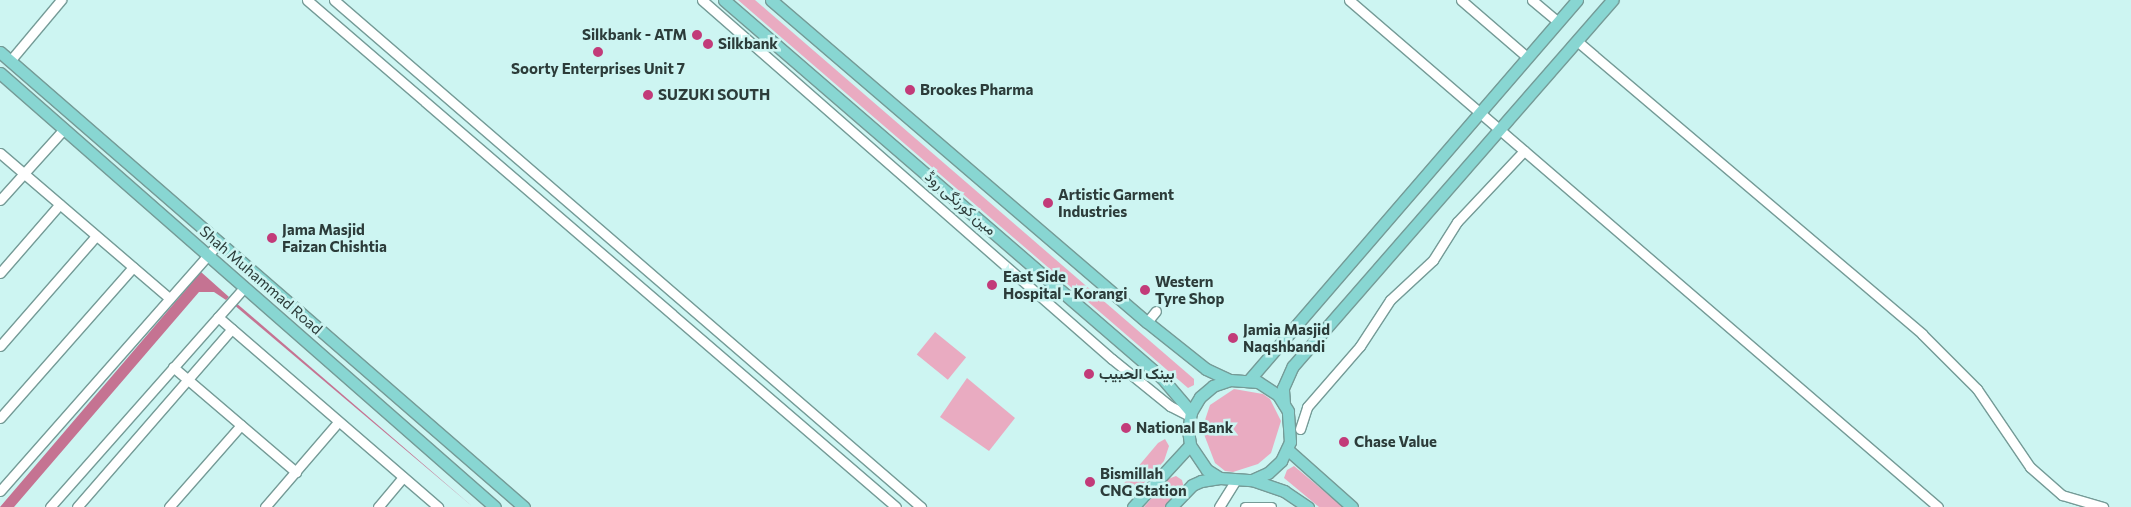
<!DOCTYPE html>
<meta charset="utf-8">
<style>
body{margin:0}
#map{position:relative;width:2131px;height:507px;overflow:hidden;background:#cdf5f2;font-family:Commissioner,Vazirmatn,sans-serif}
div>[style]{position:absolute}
.green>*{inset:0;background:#e9abc1;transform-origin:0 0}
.water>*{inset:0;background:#c57392}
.roads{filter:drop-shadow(1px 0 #759b97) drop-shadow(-1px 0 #759b97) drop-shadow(0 1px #759b97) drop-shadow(0 -1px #759b97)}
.minor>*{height:9px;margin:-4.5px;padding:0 4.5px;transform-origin:4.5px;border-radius:4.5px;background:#fff}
.major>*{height:11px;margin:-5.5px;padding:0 5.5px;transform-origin:5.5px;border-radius:5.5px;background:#88d6d2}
.dots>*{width:14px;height:14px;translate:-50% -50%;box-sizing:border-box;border:2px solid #cdf5f2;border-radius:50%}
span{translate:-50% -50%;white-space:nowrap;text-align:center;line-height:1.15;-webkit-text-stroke:5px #cdf5f2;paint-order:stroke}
.poi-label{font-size:15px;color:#2c3c3a;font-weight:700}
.right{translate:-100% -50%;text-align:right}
.left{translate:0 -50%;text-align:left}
.street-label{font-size:15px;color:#2c3c3a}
</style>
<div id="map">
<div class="green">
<div style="clip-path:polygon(738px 0,755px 0,1194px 379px,1194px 385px,1188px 388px)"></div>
<div style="left:935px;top:332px;width:40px;height:29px;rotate:39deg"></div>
<div style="clip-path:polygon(967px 378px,1015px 418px,989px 451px,940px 417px)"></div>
<div style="clip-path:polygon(1234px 389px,1263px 394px,1270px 399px,1281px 421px,1271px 453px,1258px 464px,1233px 472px,1225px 471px,1215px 463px,1202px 429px,1210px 405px)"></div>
<div style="clip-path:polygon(1165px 439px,1169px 446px,1164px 461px,1132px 496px,1122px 493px,1121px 487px,1158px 443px)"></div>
<div style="clip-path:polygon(1294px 466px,1343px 507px,1319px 507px,1284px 478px,1287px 470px)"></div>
<div style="clip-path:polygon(1176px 476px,1182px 480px,1184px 488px,1168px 507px,1144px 507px,1168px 479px)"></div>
</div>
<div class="water">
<div style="clip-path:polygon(201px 272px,229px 297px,226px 300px,214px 292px,199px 292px,14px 507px,0 507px)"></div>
<div style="clip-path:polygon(235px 302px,473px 507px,233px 304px)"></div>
</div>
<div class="roads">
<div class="minor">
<div style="left:307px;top:0;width:777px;rotate:40.72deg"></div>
<div style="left:334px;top:0;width:776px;rotate:40.82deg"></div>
<div style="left:702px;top:0;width:545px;rotate:41.21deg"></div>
<div style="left:1112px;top:359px;width:75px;rotate:39deg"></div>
<div style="left:1170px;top:406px;width:22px;rotate:27deg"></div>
<div style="left:1349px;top:0;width:777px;rotate:40.72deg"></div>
<div style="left:1461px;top:0;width:87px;rotate:40.8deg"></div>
<div style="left:1532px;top:0;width:34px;rotate:40deg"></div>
<div style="left:1577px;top:41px;width:453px;rotate:40.3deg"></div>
<div style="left:1922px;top:334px;width:78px;rotate:45deg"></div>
<div style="left:1977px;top:389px;width:94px;rotate:55.8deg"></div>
<div style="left:2030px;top:467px;width:43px;rotate:41.2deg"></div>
<div style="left:2062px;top:495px;width:43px;rotate:16.3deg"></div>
<div style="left:10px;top:61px;width:80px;rotate:-50.1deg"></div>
<div style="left:0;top:153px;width:223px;rotate:40.6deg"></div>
<div style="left:0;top:200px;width:96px;rotate:-48deg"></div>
<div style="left:0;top:273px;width:91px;rotate:-49deg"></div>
<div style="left:218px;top:317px;width:291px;rotate:40.8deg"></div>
<div style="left:1147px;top:322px;width:14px;rotate:-51deg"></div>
<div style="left:0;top:346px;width:146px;rotate:-48.9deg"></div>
<div style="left:173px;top:367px;width:162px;rotate:40.5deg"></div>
<div style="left:0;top:418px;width:201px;rotate:-48.6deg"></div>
<div style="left:1300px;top:429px;width:23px;rotate:-72deg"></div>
<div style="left:1307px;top:407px;width:81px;rotate:-49deg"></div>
<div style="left:1360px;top:346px;width:55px;rotate:-56.9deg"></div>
<div style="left:1390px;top:300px;width:59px;rotate:-42.9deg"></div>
<div style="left:1433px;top:260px;width:45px;rotate:-57.7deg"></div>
<div style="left:1457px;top:222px;width:98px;rotate:-46.7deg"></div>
<div style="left:0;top:491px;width:331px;rotate:-48.6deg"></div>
<div style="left:50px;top:507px;width:293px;rotate:-48.5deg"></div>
<div style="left:77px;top:507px;width:236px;rotate:-49deg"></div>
<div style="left:169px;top:507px;width:109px;rotate:-48.7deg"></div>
<div style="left:265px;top:507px;width:112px;rotate:-49.3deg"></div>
<div style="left:378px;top:507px;width:39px;rotate:-50deg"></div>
<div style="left:1219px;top:507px;width:31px;rotate:-58deg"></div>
<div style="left:1245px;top:507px;width:26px"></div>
</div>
<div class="major">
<div style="left:724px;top:0;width:579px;rotate:40.79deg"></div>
<div style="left:1162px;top:378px;width:45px;rotate:49.5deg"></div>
<div style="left:771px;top:0;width:495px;rotate:40.6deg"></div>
<div style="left:1147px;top:322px;width:75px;rotate:38.5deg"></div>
<div style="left:1206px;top:369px;width:26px;rotate:25deg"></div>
<div style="left:0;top:52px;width:694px;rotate:40.97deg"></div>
<div style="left:0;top:73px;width:658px;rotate:41.24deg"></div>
<div style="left:1249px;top:380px;width:502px;rotate:-49.2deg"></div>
<div style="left:1284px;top:404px;width:16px;rotate:-94deg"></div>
<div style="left:1283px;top:388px;width:24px;rotate:-66deg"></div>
<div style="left:1293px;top:366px;width:486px;rotate:-48.9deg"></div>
<div style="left:1287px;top:449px;width:87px;rotate:41.7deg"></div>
<div style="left:1252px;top:480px;width:34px;rotate:19deg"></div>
<div style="left:1284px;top:491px;width:29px;rotate:34deg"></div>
<div style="left:1133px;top:507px;width:84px;rotate:-47.4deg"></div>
<div style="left:1171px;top:507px;width:30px;rotate:-46deg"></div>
<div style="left:1192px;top:485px;width:10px;rotate:-24deg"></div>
<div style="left:1201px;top:481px;width:19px;rotate:-9deg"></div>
<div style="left:1220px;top:478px;width:32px;rotate:4deg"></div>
<div style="left:1252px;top:480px;width:17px;rotate:-24deg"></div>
<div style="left:1268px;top:473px;width:18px;rotate:-43deg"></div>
<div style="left:1281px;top:461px;width:21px;rotate:-65deg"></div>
<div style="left:1290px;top:442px;width:31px;rotate:-94deg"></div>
<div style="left:1288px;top:411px;width:19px;rotate:-122deg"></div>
<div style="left:1278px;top:395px;width:24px;rotate:-147deg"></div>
<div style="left:1258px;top:382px;width:28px;rotate:-176deg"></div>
<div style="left:1230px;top:380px;width:18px;rotate:161deg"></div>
<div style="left:1213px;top:386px;width:17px;rotate:140deg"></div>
<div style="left:1200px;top:397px;width:17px;rotate:121deg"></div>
<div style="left:1191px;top:412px;width:18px;rotate:99deg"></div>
<div style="left:1188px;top:430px;width:15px;rotate:82deg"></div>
<div style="left:1190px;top:445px;width:30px;rotate:56deg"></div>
<div style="left:1207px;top:470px;width:15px;rotate:32deg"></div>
</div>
</div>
<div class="dots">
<div style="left:697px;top:35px;background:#c23b79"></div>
<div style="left:708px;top:44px;background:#c23b79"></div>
<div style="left:598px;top:52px;background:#c23b79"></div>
<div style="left:910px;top:90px;background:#c23b79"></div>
<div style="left:648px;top:95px;background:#c23b79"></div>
<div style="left:1048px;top:203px;background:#c23b79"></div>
<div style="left:272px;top:238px;background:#c23b79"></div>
<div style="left:992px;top:285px;background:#c23b79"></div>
<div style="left:1145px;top:290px;background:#c23b79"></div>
<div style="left:1233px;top:338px;background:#c23b79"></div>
<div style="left:1089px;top:374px;background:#c23b79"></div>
<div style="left:1126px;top:428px;background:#c23b79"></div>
<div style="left:1344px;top:442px;background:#c23b79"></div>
<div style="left:1090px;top:482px;background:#c23b79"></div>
</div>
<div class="poi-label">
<span class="right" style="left:687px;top:35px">Silkbank - ATM</span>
<span class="left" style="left:718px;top:44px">Silkbank</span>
<span style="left:598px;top:69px">Soorty Enterprises Unit 7</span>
<span class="left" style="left:920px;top:90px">Brookes Pharma</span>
<span class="left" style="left:658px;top:95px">SUZUKI SOUTH</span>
<span class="left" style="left:1058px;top:203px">Artistic Garment<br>Industries</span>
<span class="left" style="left:282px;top:238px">Jama Masjid<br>Faizan Chishtia</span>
<span class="left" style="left:1003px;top:285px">East Side<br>Hospital - Korangi</span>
<span class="left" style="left:1155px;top:290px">Western<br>Tyre Shop</span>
<span class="left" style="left:1243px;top:338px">Jamia Masjid<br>Naqshbandi</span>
<span class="left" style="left:1099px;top:374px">بينک الحبيب</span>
<span class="left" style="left:1136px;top:428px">National Bank</span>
<span class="left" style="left:1354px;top:442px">Chase Value</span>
<span class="left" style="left:1100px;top:482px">Bismillah<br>CNG Station</span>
</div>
<div class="street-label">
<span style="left:961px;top:203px;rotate:41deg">مین کورنگی روڈ</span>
<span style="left:261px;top:280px;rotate:41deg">Shah Muhammad Road</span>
</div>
</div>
